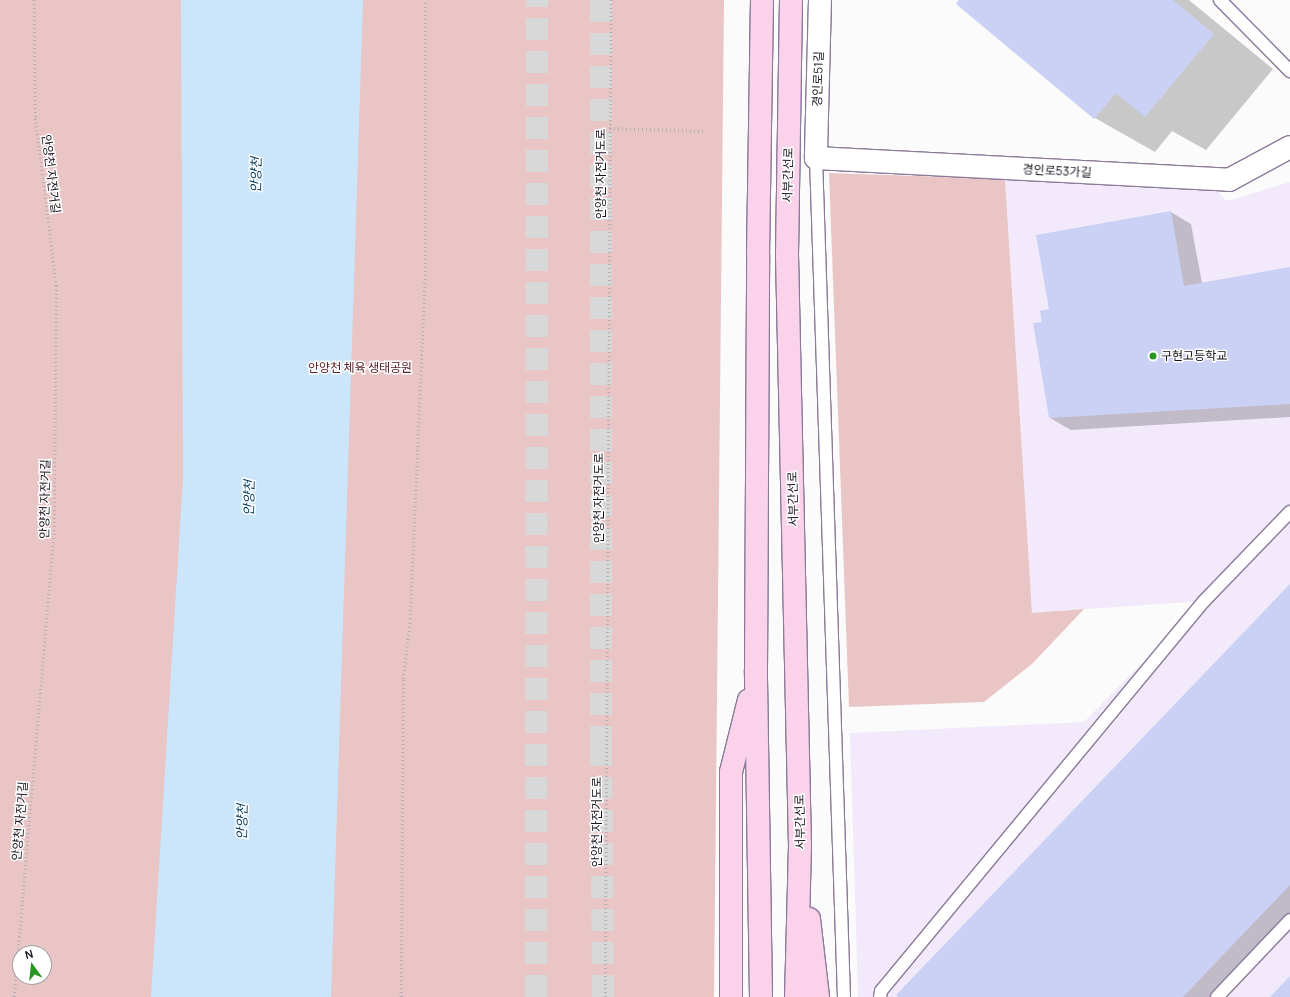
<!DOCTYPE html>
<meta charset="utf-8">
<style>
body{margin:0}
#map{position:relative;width:1290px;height:997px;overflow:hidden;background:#fbfbfb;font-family:Manrope,"Noto Sans KR",sans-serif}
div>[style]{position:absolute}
.built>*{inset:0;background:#f2eafa}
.green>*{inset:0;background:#e9c5c6}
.water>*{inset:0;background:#cbe6fb}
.shadow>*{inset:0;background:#0003}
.building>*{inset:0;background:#cad1f4}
.highway-tunnel>*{height:22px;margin-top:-11px;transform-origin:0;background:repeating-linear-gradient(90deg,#d9d8d9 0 22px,transparent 0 33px)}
.path>*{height:2.5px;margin-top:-1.25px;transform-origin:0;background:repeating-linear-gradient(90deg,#b2b0b4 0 1px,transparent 0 4px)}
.roads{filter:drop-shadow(1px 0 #8b7a99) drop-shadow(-1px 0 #8b7a99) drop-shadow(0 1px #8b7a99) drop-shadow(0 -1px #8b7a99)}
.lane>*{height:12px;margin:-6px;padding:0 6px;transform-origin:6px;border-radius:6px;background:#fff}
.street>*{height:22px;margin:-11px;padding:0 11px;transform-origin:11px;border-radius:11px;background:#fff}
.primary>*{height:22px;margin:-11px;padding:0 11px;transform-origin:11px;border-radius:11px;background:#fad3ea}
.dots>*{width:11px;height:11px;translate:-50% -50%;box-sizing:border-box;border:2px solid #fff;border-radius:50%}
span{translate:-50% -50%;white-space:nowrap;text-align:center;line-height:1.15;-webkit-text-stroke:3px #fff;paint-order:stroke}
.street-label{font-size:12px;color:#16101b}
.poi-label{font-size:12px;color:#16101b}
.left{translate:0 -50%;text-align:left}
.park-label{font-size:12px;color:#5a2328}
.water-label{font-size:13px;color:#003b5d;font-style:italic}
.north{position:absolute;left:12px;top:945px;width:40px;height:40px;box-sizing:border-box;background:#fff;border:1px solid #a29fa4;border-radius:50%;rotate:345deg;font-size:11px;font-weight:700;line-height:16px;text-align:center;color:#16101b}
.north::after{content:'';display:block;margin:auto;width:14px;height:18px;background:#289621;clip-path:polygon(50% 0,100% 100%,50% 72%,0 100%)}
</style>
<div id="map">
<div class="built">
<div style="clip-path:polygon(1005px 179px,1214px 188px,1227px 201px,1290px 182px,1290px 997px,858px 997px,850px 733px,1084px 722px,1203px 601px,1032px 613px)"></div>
</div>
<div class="green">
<div style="clip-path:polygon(evenodd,0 0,724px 0,714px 997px,0 997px,0 0,20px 953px,44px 953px,44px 977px,20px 977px,20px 953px)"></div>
<div style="clip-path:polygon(829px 173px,1005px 179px,1032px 613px,1084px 609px,1033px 663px,984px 702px,849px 707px)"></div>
</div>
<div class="water">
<div style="clip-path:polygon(181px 0,363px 0,331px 997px,151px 997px,183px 478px)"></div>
</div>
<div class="shadow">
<div style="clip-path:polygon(960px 0,1189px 0,1273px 69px,1206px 150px,1172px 131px,1155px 152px,1095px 118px,957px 4px)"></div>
<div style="clip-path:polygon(1171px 212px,1191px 224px,1202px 283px,1290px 268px,1290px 417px,1071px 430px,1050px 418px,1043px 323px,1050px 310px)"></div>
<div style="clip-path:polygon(1290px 585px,1290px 928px,1224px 997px,899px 997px)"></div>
</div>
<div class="building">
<div style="clip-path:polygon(959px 0,1173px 0,1214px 34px,1145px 117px,1116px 93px,1094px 119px,956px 4px)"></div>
<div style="clip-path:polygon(1171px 211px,1184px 286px,1290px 267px,1290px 404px,1049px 418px,1033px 323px,1042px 322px,1040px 311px,1049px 309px,1036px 235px)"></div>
<div style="clip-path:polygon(1290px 584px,1290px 885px,1183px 997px,898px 997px,896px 995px)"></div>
<div style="clip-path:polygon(1290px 976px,1290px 997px,1270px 997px)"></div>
</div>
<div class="highway-tunnel">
<div style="left:601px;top:0;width:744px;rotate:90deg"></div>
<div style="left:601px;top:744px;width:253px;rotate:89.5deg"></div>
<div style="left:536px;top:997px;width:997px;rotate:-89.94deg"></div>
</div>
<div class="path">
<div style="left:610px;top:128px;width:93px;rotate:1.8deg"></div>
<div style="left:14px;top:997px;width:464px;rotate:-85.1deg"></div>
<div style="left:54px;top:535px;width:249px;rotate:-89.5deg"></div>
<div style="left:56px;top:286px;width:170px;rotate:-97.1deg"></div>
<div style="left:35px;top:117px;width:117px;rotate:-90.5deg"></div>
<div style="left:401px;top:997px;width:318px;rotate:-89.6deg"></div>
<div style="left:403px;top:679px;width:60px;rotate:-83.3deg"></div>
<div style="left:410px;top:619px;width:339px;rotate:-87.5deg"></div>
<div style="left:425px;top:280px;width:280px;rotate:-90deg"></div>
<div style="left:605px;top:997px;width:997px;rotate:-89.66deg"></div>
</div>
<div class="roads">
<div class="lane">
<div style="left:1220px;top:0;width:100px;rotate:45.4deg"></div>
<div style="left:816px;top:158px;width:839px;rotate:88.09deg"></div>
<div style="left:880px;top:997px;width:6px;rotate:-81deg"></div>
<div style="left:881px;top:991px;width:506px;rotate:-50.37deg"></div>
<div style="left:1204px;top:601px;width:124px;rotate:-46deg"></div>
<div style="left:1217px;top:997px;width:106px;rotate:-46.5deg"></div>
</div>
<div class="street">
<div style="left:820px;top:0;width:158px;rotate:91.5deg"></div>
<div style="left:816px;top:158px;width:414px;rotate:3deg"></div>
<div style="left:1229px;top:180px;width:69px;rotate:-28.4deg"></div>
</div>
<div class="primary">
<div style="left:791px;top:0;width:255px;rotate:90.9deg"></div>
<div style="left:787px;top:255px;width:591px;rotate:88.74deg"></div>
<div style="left:800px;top:846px;width:151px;rotate:91.5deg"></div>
<div style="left:809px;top:919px;width:79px;rotate:83.4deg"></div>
<div style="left:731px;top:997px;width:225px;rotate:-90deg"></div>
<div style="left:731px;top:772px;width:74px;rotate:-76deg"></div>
<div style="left:761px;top:997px;width:327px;rotate:-90.9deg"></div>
<div style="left:756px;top:670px;width:415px;rotate:-89.7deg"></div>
<div style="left:758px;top:255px;width:255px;rotate:-89.1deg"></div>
</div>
</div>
<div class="dots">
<div style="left:1153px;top:356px;background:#289621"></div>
</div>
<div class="street-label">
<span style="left:818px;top:79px;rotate:-88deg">경인로51길</span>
<span style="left:1057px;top:171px;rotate:3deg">경인로53가길</span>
<span style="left:51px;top:174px;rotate:83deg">안양천 자전거길</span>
<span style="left:601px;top:174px;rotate:-90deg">안양천 자전거도로</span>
<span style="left:788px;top:175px;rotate:-89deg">서부간선로</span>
<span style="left:599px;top:498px;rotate:-90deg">안양천 자전거도로</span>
<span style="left:45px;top:499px;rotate:-89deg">안양천 자전거길</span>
<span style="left:793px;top:499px;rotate:-91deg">서부간선로</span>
<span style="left:20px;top:821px;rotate:-85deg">안양천 자전거길</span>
<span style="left:597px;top:822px;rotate:-90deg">안양천 자전거도로</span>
<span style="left:800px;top:822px;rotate:-91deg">서부간선로</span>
</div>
<div class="poi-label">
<span class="left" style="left:1161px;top:356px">구현고등학교</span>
</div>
<div class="park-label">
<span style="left:360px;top:368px">안양천 체육 생태공원</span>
</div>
<div class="water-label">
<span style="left:256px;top:175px;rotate:-89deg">안양천</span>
<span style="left:249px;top:498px;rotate:-89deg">안양천</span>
<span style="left:242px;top:822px;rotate:-89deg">안양천</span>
</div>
<div class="north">N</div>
</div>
